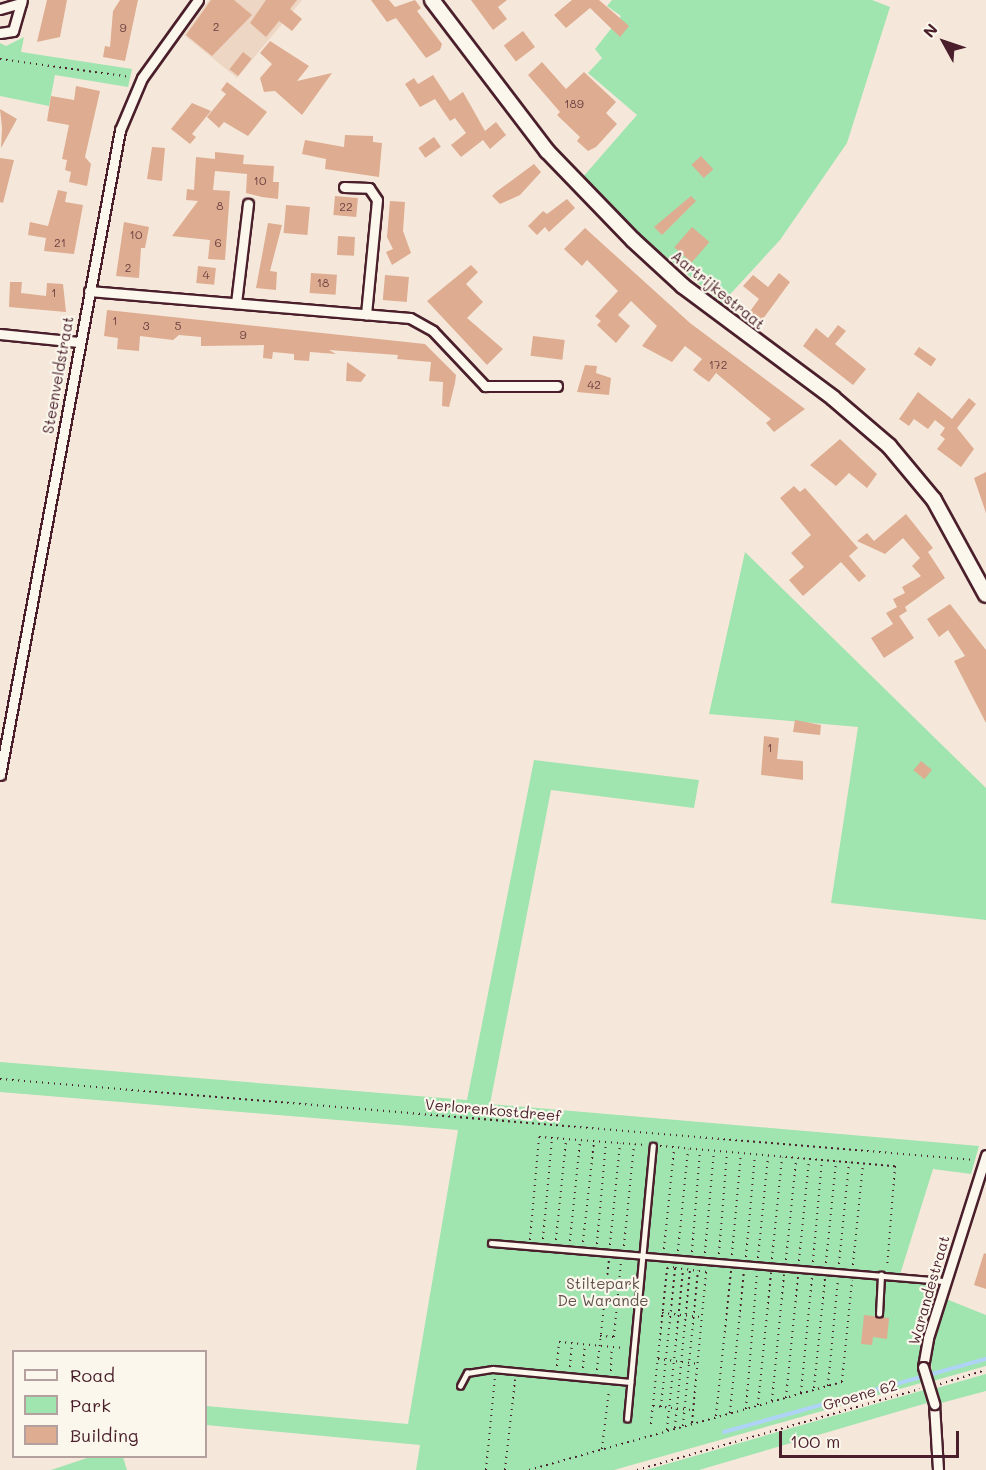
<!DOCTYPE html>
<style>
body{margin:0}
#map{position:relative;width:986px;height:1470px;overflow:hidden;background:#f5e8da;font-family:Mali,sans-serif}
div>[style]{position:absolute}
.built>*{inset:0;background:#eed6c4}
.green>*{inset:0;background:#a0e4af}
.stream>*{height:4px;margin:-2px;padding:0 2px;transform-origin:2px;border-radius:2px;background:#afd3f7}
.building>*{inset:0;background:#deac90;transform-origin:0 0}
.path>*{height:2px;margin-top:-1px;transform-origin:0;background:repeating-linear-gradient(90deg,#4a1f2b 0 1.5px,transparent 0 6px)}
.roads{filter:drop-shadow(2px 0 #4a1f2b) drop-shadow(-2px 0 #4a1f2b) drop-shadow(0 2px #4a1f2b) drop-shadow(0 -2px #4a1f2b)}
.lane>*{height:4.5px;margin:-2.25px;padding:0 2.25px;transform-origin:2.25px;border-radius:2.25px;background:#fbf7ec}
.street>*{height:9px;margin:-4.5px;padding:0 4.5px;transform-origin:4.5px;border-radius:4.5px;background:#fbf7ec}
.secondary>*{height:14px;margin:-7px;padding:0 7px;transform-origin:7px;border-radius:7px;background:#fbf7ec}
.bridges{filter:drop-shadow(2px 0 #4a1f2b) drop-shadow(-2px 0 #4a1f2b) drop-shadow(0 2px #4a1f2b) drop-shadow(0 -2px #4a1f2b)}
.street-bridge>*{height:9px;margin:-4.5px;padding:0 4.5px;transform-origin:4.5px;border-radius:4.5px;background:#fbf7ec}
span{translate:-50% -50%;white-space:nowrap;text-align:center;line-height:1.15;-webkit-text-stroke:4.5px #fbf7ec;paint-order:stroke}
.number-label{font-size:12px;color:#6f4244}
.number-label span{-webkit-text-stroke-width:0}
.street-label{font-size:15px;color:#4a1f2b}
.park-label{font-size:15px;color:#60504c}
.legend{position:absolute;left:12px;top:1350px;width:195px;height:108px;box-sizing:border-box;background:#fbf7ec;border:2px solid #b4a19f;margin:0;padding:8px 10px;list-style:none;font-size:18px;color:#4a1f2b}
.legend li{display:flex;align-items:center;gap:12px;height:30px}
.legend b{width:30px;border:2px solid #b4a19f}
.north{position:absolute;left:914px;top:12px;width:60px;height:60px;-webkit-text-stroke:4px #fbf7ec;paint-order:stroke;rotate:310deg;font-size:16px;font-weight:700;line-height:24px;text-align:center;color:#4a1f2b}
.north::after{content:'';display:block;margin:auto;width:21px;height:27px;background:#4a1f2b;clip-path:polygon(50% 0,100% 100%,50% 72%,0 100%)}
.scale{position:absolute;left:779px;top:1431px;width:180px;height:27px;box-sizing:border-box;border:3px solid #4a1f2b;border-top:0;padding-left:8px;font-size:18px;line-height:21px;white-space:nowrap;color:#4a1f2b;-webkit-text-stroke:4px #fbf7ec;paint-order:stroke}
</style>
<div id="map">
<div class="built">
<div style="clip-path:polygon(209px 0,302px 0,237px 78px,184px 35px)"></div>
</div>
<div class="green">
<div style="clip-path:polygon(612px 0,872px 0,890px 7px,847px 143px,780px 240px,722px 303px,611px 211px,582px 178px,637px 115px,588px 73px,602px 58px,595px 49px,621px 16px,607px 6px)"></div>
<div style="clip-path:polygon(24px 37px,21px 52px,132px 69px,128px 87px,55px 75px,49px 106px,0 96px,0 43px,6px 46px)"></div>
<div style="clip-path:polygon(745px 552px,986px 788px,986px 920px,831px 903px,858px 727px,709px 714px)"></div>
<div style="clip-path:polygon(534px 760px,699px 780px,694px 808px,551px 790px,490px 1104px,979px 1146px,971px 1174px,933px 1169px,898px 1281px,934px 1284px,915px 1343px,921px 1346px,921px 1383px,614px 1470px,416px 1470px,420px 1445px,206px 1425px,206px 1406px,408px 1424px,458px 1130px,0 1092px,0 1062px,467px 1100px)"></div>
<div style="clip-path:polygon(946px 1299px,986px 1315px,986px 1366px,933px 1381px,930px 1352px)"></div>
<div style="clip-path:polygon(986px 1374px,986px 1391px,941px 1403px,937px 1388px)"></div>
<div style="clip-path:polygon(924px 1390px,927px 1403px,699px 1470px,646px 1470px)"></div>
<div style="clip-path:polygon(93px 1456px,123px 1457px,127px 1470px,51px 1470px)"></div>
</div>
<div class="stream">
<div style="left:724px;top:1432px;width:272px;rotate:-15.6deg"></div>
</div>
<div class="building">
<div style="clip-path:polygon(47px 0,67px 0,60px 37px,37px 42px)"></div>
<div style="clip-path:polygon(120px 0,138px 0,125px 61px,103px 57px,105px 46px,110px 47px,113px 11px)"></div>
<div style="clip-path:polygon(211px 0,234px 0,252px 15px,212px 56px,186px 35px)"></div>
<div style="clip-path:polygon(266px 0,297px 0,290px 9px,302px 19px,292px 31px,279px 21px,266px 37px,250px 23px)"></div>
<div style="clip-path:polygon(371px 0,389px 0,395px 7px,415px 0,421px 8px,417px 11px,442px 44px,440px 50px,426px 58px,396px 18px,387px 22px)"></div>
<div style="clip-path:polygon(471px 0,507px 0,498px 7px,507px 19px,493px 30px)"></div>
<div style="clip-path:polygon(572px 0,599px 0,629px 26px,620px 37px,590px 8px,566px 28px,554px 15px)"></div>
<div style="left:523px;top:31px;width:20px;height:24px;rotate:53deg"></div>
<div style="clip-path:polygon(270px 41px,309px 66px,297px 81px,332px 73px,302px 115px,275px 91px,264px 92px,260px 78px,272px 64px,260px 53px)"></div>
<div style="left:243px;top:52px;width:11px;height:22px;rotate:38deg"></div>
<div style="clip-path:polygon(542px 62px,566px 89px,584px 72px,616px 102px,606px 113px,617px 124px,596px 147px,588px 151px,577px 141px,580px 137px,557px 115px,560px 112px,528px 75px)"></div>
<div style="clip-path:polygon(433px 75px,450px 101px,463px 92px,485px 131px,496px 122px,506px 135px,490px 149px,483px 140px,461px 157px,451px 145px,466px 133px,455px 118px,450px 121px,435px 99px,420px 107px,405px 84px,414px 78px,418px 84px)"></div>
<div style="clip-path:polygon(227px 82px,267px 112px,248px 136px,224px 122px,219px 128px,207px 117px,226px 94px,221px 90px)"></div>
<div style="clip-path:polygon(76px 86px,100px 91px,85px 157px,91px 164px,87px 186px,69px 182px,71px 172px,65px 170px,67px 160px,62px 159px,69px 125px,47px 121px,51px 96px,74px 100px)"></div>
<div style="clip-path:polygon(192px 103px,211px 111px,192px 134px,196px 137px,190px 144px,171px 129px)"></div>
<div style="clip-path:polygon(0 109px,17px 119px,1px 148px,2px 128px)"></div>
<div style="clip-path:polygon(345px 135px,373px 136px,373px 142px,382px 143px,379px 177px,325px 169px,326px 159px,302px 154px,305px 140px,344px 147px)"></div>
<div style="left:434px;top:137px;width:12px;height:19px;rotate:55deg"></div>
<div style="clip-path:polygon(152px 147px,165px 148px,162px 181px,147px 179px)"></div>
<div style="clip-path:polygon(215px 152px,244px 155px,243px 164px,274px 166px,273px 182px,279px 182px,278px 199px,262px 197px,246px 193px,247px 174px,215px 171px,213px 190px,230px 191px,225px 260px,208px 259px,210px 240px,172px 236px,198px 201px,186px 200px,187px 189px,194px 190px,196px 157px,215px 159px)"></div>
<div style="left:701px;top:156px;width:18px;height:13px;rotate:47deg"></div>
<div style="clip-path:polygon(0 158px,14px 160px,3px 203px,0 202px)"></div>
<div style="clip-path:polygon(534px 164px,541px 172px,520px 195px,500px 204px,492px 196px,496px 192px)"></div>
<div style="clip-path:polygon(58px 190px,67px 192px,65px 202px,83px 205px,74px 254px,44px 251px,46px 238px,28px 235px,30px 222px,48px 226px)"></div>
<div style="left:335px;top:196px;width:23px;height:19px;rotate:5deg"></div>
<div style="clip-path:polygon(691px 196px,696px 201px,662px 235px,654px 227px)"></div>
<div style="clip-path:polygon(567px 199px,575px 208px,549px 232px,545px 227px,537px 235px,528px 226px,543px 211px,547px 214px)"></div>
<div style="clip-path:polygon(390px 201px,405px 202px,403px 231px,411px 253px,392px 265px,386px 252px,393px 249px,387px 237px)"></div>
<div style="left:286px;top:205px;width:24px;height:28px;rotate:5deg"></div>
<div style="clip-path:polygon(124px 222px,149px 227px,145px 248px,141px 248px,139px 278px,116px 276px)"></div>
<div style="clip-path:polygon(268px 223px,282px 225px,270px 271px,277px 272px,276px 290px,256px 288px)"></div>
<div style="left:692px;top:227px;width:23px;height:27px;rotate:41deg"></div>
<div style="clip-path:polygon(585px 228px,690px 323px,805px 409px,774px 432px,766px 423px,771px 419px,716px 373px,709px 382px,699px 375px,693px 370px,702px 359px,685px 346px,672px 362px,642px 346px,657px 326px,631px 301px,618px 315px,630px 326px,616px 343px,597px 325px,601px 321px,595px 316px,618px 291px,587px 260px,582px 266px,564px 249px)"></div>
<div style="left:338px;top:236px;width:17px;height:19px;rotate:3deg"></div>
<div style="clip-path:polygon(471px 265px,478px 272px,466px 284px,483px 302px,467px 318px,503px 349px,487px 365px,427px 301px)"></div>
<div style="left:198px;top:266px;width:18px;height:17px;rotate:6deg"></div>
<div style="left:311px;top:273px;width:26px;height:20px;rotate:4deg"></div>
<div style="clip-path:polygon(779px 273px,790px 282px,760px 323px,748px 314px,759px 299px,743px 286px,753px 275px,768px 287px)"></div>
<div style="left:385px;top:275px;width:24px;height:25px;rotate:5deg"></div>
<div style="clip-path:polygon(10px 282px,22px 282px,21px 293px,46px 296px,47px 283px,63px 284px,66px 312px,9px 307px)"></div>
<div style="clip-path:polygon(107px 310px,425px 344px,456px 375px,455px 383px,449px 407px,442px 406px,443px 382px,429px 381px,431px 362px,397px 359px,398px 355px,329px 350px,336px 354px,310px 352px,309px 361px,294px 360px,294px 354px,273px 352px,272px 359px,263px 358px,264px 345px,201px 346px,201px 337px,179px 335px,173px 340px,140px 336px,139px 351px,117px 349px,118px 338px,104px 336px)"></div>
<div style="clip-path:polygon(838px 325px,846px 331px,835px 344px,866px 369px,853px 385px,803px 346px,816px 328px,828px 338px)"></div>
<div style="left:533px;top:336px;width:32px;height:20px;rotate:7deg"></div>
<div style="left:919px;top:347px;width:21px;height:9px;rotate:35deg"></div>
<div style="clip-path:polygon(347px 362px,366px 375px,361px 382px,346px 381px)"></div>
<div style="clip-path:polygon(585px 365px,597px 366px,596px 373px,611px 378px,609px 395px,577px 392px)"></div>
<div style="clip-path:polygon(918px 392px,952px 419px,969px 398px,976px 404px,957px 428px,974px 449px,961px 467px,937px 449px,945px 439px,940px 435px,945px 428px,935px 420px,928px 429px,914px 419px,909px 426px,899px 419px)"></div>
<div style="clip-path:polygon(840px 439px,877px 474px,867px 488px,849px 473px,836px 486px,810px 465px)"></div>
<div style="clip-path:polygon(986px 472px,986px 513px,974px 478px)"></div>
<div style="clip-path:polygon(794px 486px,800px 492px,805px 488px,858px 548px,849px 556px,866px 576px,859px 582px,841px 562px,803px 596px,789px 580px,804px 567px,791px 553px,811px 535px,780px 498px)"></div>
<div style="clip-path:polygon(906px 514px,933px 548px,928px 552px,945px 578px,905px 607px,907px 611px,899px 616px,914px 638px,884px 658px,871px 638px,893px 624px,886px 613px,897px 607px,893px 599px,905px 593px,902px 587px,921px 576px,912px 566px,920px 558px,903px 538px,885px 554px,857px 541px,867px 533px,874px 541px)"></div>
<div style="clip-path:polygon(950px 604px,986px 650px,986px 723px,954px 661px,965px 656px,948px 630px,939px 637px,927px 619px)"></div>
<div style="clip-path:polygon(795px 720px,821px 725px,820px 735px,793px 732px)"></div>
<div style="clip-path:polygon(764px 736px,779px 738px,777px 759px,803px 761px,803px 780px,761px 775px)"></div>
<div style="left:921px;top:761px;width:14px;height:12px;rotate:39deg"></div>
<div style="clip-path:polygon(984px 1253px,986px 1254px,986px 1289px,974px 1285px)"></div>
<div style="clip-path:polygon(864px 1315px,889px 1318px,887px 1339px,873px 1337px,872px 1345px,861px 1344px)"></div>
</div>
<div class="path">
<div style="left:0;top:59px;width:132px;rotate:7.8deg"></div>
<div style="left:0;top:1079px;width:978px;rotate:4.75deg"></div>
<div style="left:660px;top:1146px;width:236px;rotate:4.9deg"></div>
<div style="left:895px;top:1166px;width:101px;rotate:94.5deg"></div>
<div style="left:543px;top:1239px;width:101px;rotate:-84.9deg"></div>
<div style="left:530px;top:1240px;width:103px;rotate:-85deg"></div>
<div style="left:539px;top:1137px;width:107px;rotate:4.3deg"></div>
<div style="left:556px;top:1240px;width:101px;rotate:-84.3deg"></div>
<div style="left:570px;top:1241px;width:101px;rotate:-84.3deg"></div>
<div style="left:583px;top:1242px;width:102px;rotate:-83.8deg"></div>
<div style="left:597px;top:1244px;width:102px;rotate:-85deg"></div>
<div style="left:610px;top:1245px;width:102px;rotate:-84.4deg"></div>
<div style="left:624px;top:1246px;width:102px;rotate:-84.4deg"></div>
<div style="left:664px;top:1249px;width:101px;rotate:-84.3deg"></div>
<div style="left:678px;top:1251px;width:102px;rotate:-84.4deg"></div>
<div style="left:692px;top:1252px;width:102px;rotate:-85.5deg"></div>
<div style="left:705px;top:1253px;width:102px;rotate:-85deg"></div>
<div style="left:719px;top:1254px;width:102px;rotate:-85.5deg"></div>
<div style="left:732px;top:1255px;width:102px;rotate:-85deg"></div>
<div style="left:746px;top:1257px;width:102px;rotate:-85deg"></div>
<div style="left:758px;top:1258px;width:102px;rotate:-84.4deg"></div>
<div style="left:772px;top:1259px;width:102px;rotate:-84.4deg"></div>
<div style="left:786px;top:1260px;width:101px;rotate:-84.3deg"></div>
<div style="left:799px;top:1261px;width:102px;rotate:-84.4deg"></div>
<div style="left:813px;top:1262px;width:102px;rotate:-85deg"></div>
<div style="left:826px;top:1263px;width:102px;rotate:-84.4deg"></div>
<div style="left:839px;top:1264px;width:102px;rotate:-84.4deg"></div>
<div style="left:853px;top:1265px;width:102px;rotate:-84.4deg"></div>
<div style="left:662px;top:1313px;width:39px;rotate:6deg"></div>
<div style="left:600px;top:1336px;width:14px;rotate:4deg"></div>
<div style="left:614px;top:1337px;width:75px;rotate:-84.7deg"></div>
<div style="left:658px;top:1359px;width:39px;rotate:7deg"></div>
<div style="left:557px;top:1366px;width:24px;rotate:-85deg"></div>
<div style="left:559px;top:1342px;width:65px;rotate:5.3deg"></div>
<div style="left:570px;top:1367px;width:24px;rotate:-85deg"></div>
<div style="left:583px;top:1368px;width:24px;rotate:-85deg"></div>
<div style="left:597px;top:1370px;width:112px;rotate:-83.8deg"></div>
<div style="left:611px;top:1371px;width:24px;rotate:-88deg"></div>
<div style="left:940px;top:1384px;width:48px;rotate:-16.9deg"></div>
<div style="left:828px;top:1386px;width:107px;rotate:-84.7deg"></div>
<div style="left:814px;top:1388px;width:112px;rotate:-84.3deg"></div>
<div style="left:801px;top:1393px;width:118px;rotate:-84.6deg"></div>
<div style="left:786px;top:1398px;width:124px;rotate:-84.4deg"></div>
<div style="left:772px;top:1401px;width:127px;rotate:-84.6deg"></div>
<div style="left:758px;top:1405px;width:133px;rotate:-84.4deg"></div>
<div style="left:653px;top:1406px;width:39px;rotate:6deg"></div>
<div style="left:661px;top:1407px;width:140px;rotate:-84.2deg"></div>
<div style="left:675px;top:1268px;width:31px;rotate:7deg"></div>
<div style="left:706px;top:1272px;width:153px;rotate:95.3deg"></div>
<div style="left:746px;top:1409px;width:137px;rotate:-85.4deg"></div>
<div style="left:730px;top:1413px;width:143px;rotate:-84.4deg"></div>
<div style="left:716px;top:1416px;width:147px;rotate:-84.1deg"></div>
<div style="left:651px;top:1424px;width:157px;rotate:-84.1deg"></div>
<div style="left:667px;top:1268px;width:8px;rotate:-7deg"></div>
<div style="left:683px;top:1426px;width:156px;rotate:-84.5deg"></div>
<div style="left:675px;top:1428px;width:160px;rotate:-84.6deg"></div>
<div style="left:667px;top:1430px;width:162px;rotate:-84.3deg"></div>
<div style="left:602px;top:1449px;width:60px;rotate:-83.3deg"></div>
<div style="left:486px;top:1470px;width:93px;rotate:-84.5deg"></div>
<div style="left:505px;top:1470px;width:91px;rotate:-83.7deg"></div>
<div style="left:529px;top:1470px;width:325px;rotate:-15.7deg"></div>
<div style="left:842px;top:1382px;width:102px;rotate:-84.4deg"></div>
<div style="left:637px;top:1470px;width:294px;rotate:-16deg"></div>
</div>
<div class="roads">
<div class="lane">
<div style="left:491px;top:1243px;width:457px;rotate:4.8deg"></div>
<div style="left:879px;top:1314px;width:39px;rotate:-87deg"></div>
<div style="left:460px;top:1386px;width:15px;rotate:-62deg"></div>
<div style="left:467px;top:1373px;width:26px;rotate:-9deg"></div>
<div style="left:493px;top:1369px;width:138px;rotate:5.4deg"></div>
<div style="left:627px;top:1419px;width:274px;rotate:-84.6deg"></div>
</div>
<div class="street">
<div style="left:0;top:9px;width:22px;rotate:-16deg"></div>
<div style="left:0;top:33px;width:13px;rotate:-9deg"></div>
<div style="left:13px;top:31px;width:32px;rotate:-74deg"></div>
<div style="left:344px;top:187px;width:25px;rotate:2deg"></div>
<div style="left:369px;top:188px;width:14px;rotate:56deg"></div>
<div style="left:377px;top:200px;width:115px;rotate:95.5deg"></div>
<div style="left:89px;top:291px;width:322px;rotate:4.8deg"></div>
<div style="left:410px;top:318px;width:26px;rotate:29deg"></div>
<div style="left:433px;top:331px;width:76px;rotate:46.6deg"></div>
<div style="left:485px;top:386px;width:72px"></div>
<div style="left:236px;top:303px;width:100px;rotate:-83.1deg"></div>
<div style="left:0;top:334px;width:79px;rotate:5.8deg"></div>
<div style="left:0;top:775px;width:656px;rotate:-79.46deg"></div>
<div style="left:120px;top:130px;width:56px;rotate:-67.1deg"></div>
<div style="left:142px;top:78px;width:96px;rotate:-54.3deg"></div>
<div style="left:923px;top:1367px;width:29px;rotate:-80deg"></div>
<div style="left:928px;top:1338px;width:192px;rotate:-72.4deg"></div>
<div style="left:934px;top:1404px;width:66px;rotate:86.5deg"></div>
</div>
<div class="secondary">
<div style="left:432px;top:0;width:190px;rotate:52.7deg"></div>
<div style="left:547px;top:151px;width:124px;rotate:46deg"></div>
<div style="left:633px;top:240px;width:68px;rotate:42.6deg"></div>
<div style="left:683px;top:286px;width:187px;rotate:36.7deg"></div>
<div style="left:833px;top:398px;width:74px;rotate:40.6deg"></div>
<div style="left:889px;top:446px;width:70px;rotate:50.2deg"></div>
<div style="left:934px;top:500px;width:108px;rotate:61.3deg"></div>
</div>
</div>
<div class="bridges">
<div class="street-bridge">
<div style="left:923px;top:1367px;width:39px;rotate:73deg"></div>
</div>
</div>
<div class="number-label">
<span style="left:216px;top:27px">2</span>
<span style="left:123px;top:28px">9</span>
<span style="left:574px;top:104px">189</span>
<span style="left:260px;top:181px">10</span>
<span style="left:220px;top:206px">8</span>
<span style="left:346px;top:207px">22</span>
<span style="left:136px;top:235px">10</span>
<span style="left:60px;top:243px">21</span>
<span style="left:218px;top:243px">6</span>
<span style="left:128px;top:268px">2</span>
<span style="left:206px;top:275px">4</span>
<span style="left:323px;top:283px">18</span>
<span style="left:54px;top:293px">1</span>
<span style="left:115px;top:321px">1</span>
<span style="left:146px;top:326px">3</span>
<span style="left:178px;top:326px">5</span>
<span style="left:243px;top:335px">9</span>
<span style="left:718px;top:365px">172</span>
<span style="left:594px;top:385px">42</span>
<span style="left:770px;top:748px">1</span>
</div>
<div class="street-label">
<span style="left:718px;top:290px;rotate:39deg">Aartrijkestraat</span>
<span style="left:58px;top:375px;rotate:-80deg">Steenveldstraat</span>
<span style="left:493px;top:1110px;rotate:5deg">Verlorenkostdreef</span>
<span style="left:929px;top:1290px;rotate:-74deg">Warandestraat</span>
<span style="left:860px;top:1395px;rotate:-16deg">Groene 62</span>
</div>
<div class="park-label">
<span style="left:603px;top:1292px">Stiltepark<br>De Warande</span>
</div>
<ul class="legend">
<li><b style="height:8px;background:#fbf7ec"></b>Road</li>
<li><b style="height:16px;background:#a0e4af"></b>Park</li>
<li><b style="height:16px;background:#deac90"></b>Building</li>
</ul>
<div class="north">N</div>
<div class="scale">100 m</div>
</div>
